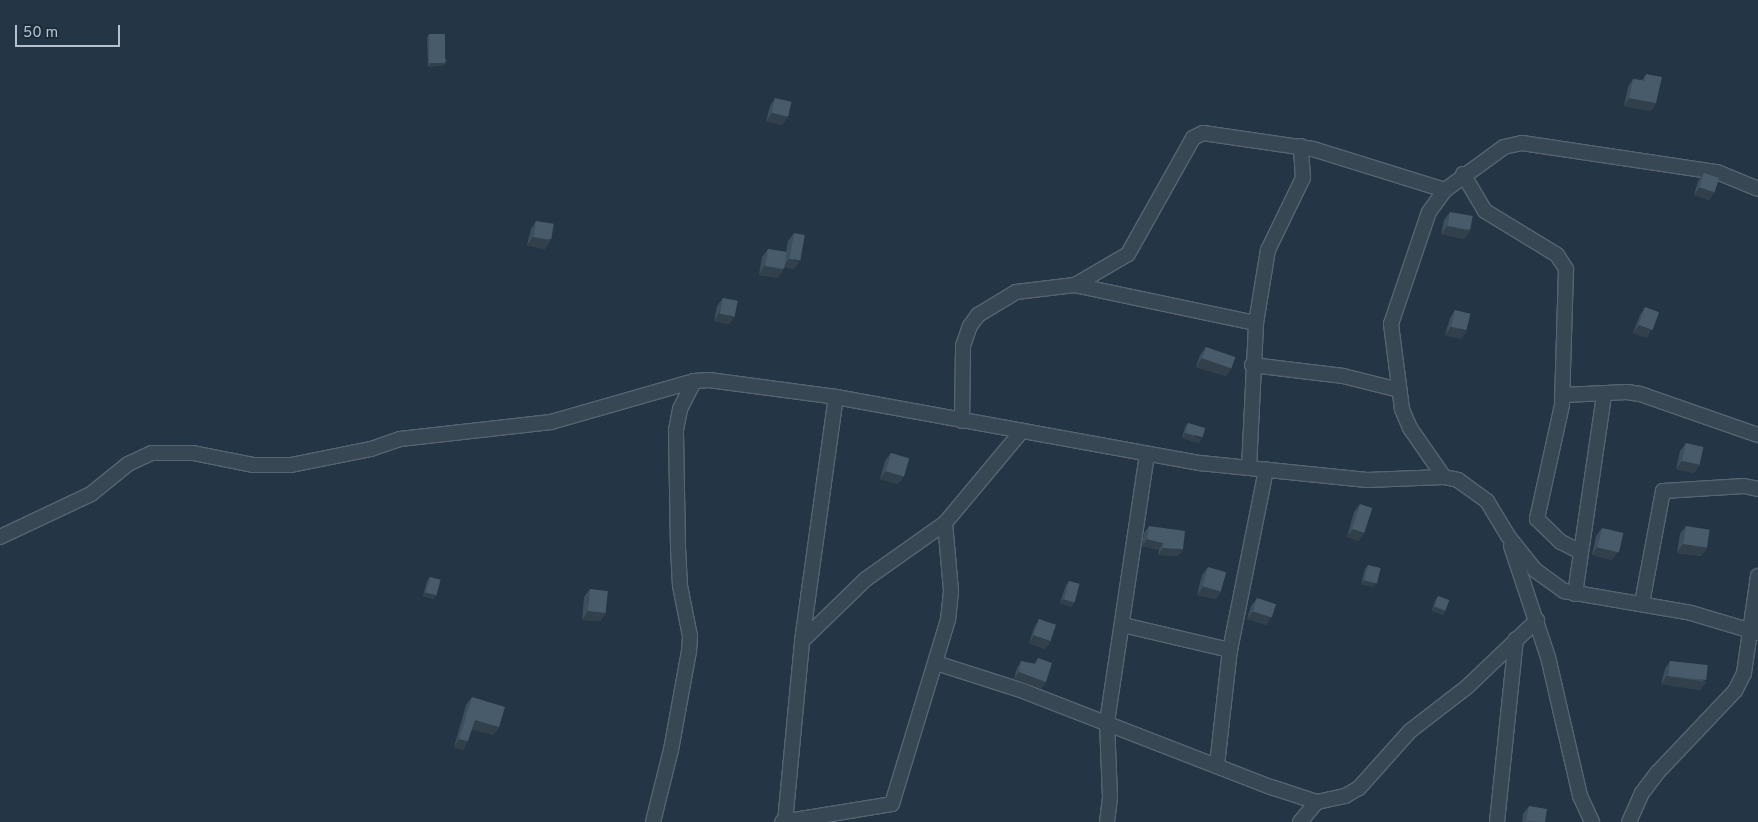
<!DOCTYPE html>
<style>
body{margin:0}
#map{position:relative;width:1758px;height:822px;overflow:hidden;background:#243545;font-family:Overpass,sans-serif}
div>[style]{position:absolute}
.roads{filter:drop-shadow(1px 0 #576471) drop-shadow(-1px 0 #576471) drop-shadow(0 1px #576471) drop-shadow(0 -1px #576471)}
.street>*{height:14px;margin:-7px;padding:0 7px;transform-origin:7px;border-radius:7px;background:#384754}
.wall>*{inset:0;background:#3d4e5c}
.shaded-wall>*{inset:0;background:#32404b}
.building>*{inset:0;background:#475b6b;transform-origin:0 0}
span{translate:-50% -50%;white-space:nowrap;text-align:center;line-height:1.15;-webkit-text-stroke:4.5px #1d2c39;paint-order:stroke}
.scale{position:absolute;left:15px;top:25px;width:105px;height:22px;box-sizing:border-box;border:2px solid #b6c1cd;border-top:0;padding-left:6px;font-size:15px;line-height:18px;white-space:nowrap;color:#b6c1cd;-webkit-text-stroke:4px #1d2c39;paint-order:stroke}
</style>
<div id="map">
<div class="roads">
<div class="street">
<div style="left:1463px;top:174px;width:43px;rotate:59.3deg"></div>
<div style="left:1485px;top:211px;width:84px;rotate:31.4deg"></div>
<div style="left:1557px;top:255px;width:17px;rotate:57deg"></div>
<div style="left:1566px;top:269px;width:136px;rotate:91.7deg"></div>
<div style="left:1562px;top:405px;width:117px;rotate:102.4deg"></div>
<div style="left:1537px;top:519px;width:33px;rotate:44deg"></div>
<div style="left:1561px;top:542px;width:20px;rotate:27deg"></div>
<div style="left:1075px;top:285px;width:61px;rotate:-30.3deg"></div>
<div style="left:1128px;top:254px;width:133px;rotate:-60.7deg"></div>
<div style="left:1193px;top:138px;width:11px;rotate:-27deg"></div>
<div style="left:1203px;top:133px;width:111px;rotate:8.3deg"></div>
<div style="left:1313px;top:149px;width:138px;rotate:17.3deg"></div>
<div style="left:1252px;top:365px;width:92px;rotate:6.9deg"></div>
<div style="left:1343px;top:376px;width:58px;rotate:14deg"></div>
<div style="left:1564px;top:395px;width:63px;rotate:-2.7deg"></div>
<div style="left:1627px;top:392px;width:13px;rotate:9deg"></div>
<div style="left:1640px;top:394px;width:125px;rotate:19.2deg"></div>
<div style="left:962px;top:421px;width:75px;rotate:-89.2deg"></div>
<div style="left:963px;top:346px;width:21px;rotate:-71deg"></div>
<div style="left:970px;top:326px;width:14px;rotate:-54deg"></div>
<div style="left:978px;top:315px;width:44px;rotate:-31.2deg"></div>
<div style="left:1016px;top:292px;width:59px;rotate:-6.8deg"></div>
<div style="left:1075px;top:285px;width:185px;rotate:11.9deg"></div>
<div style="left:1249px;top:468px;width:145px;rotate:-87.2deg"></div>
<div style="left:1256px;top:323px;width:74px;rotate:-80.7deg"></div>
<div style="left:1268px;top:250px;width:80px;rotate:-64.1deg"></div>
<div style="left:1303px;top:178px;width:32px;rotate:-94deg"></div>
<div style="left:1444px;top:477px;width:60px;rotate:-124.8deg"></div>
<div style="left:1410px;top:428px;width:21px;rotate:-113deg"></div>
<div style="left:1402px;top:409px;width:86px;rotate:-97.4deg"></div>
<div style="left:1391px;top:324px;width:118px;rotate:-71.3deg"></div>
<div style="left:1429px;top:212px;width:27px;rotate:-54deg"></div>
<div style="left:1445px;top:190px;width:73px;rotate:-36.1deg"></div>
<div style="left:1504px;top:147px;width:18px;rotate:-13deg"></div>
<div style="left:1522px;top:143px;width:197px;rotate:8.5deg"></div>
<div style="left:1717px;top:172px;width:44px;rotate:22.5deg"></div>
<div style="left:0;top:537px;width:101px;rotate:-25.3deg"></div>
<div style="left:91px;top:494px;width:48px;rotate:-39deg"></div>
<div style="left:128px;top:464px;width:26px;rotate:-25deg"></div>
<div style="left:152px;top:453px;width:41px"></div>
<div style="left:193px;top:453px;width:61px;rotate:11.3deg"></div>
<div style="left:253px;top:465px;width:38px"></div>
<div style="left:291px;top:465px;width:82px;rotate:-11.3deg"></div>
<div style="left:371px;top:449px;width:31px;rotate:-19deg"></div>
<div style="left:400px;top:439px;width:152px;rotate:-6.4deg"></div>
<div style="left:551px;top:422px;width:149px;rotate:-16deg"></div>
<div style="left:694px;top:381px;width:15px;rotate:-4deg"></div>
<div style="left:709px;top:380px;width:128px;rotate:7.6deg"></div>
<div style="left:836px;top:397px;width:370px;rotate:10.3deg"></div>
<div style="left:1200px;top:463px;width:168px;rotate:5.8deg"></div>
<div style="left:1367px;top:480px;width:77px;rotate:-2.2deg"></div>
<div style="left:1444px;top:477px;width:14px;rotate:12deg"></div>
<div style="left:1458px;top:480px;width:36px;rotate:36deg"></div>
<div style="left:1487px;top:501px;width:41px;rotate:59deg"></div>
<div style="left:1508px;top:536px;width:43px;rotate:51.5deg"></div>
<div style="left:1535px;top:570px;width:36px;rotate:36deg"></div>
<div style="left:1564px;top:591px;width:129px;rotate:9.8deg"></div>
<div style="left:1691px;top:613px;width:70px;rotate:16.6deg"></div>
<div style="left:1511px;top:546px;width:117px;rotate:71.6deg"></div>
<div style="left:1548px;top:657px;width:143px;rotate:77deg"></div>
<div style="left:1580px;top:796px;width:29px;rotate:65deg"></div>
<div style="left:1575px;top:594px;width:202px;rotate:-81.7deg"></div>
<div style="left:1642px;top:603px;width:114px;rotate:-79.4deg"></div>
<div style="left:1663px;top:491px;width:81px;rotate:-3.5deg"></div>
<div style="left:1744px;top:486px;width:14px;rotate:12deg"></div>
<div style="left:1123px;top:625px;width:110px;rotate:13.2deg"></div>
<div style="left:802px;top:641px;width:89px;rotate:-44.1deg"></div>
<div style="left:866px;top:579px;width:97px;rotate:-35.3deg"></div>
<div style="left:945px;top:523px;width:120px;rotate:-50.1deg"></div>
<div style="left:936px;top:663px;width:91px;rotate:17.8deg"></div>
<div style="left:1023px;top:691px;width:266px;rotate:21.2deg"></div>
<div style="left:1271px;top:787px;width:48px;rotate:18.1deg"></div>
<div style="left:1217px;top:765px;width:116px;rotate:-83.6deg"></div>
<div style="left:1230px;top:650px;width:184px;rotate:-78.7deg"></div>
<div style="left:653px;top:822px;width:74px;rotate:-76deg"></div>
<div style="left:671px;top:750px;width:101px;rotate:-79.7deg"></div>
<div style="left:689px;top:651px;width:15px;rotate:-86deg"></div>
<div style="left:690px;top:636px;width:51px;rotate:-101.3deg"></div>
<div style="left:680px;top:586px;width:39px;rotate:-93deg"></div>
<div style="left:678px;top:547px;width:117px;rotate:-91deg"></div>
<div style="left:676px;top:430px;width:21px;rotate:-79deg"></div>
<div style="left:680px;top:409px;width:31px;rotate:-63deg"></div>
<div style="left:782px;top:822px;width:111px;rotate:-9.3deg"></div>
<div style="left:892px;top:804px;width:192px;rotate:-73.1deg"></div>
<div style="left:948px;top:620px;width:29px;rotate:-84deg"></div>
<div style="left:951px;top:591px;width:68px;rotate:-95deg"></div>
<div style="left:785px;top:822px;width:182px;rotate:-84.6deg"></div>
<div style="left:802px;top:641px;width:246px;rotate:-82.1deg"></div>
<div style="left:1107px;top:822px;width:25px;rotate:-83deg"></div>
<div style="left:1110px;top:797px;width:75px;rotate:-92.3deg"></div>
<div style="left:1107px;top:722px;width:270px;rotate:-81.5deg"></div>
<div style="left:1300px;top:822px;width:26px;rotate:-50deg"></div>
<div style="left:1317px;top:802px;width:29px;rotate:-12deg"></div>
<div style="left:1345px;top:796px;width:16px;rotate:-30deg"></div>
<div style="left:1359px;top:788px;width:76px;rotate:-48.2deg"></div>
<div style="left:1410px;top:731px;width:72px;rotate:-37.7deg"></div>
<div style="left:1467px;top:687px;width:97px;rotate:-43.7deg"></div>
<div style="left:1497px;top:822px;width:184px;rotate:-84.1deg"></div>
<div style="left:1629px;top:822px;width:32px;rotate:-66deg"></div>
<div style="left:1642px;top:793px;width:26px;rotate:-53deg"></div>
<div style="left:1658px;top:772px;width:112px;rotate:-46.5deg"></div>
<div style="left:1735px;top:691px;width:20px;rotate:-63deg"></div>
<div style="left:1744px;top:673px;width:98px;rotate:-81.8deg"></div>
</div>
</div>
<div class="wall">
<div style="clip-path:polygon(429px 34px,447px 61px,444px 65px,428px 67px,427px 38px)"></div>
<div style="clip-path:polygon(1646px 74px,1656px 103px,1651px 111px,1624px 106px,1628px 87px,1633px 79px,1642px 80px)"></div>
<div style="clip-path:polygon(775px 98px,788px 117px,782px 125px,766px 121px,770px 106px)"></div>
<div style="clip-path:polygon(1704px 173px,1709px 200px,1694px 195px,1698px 181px)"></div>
<div style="clip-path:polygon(1450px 212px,1470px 231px,1464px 239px,1441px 234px,1444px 220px)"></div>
<div style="clip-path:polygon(536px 221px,550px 241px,545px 249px,527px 245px,531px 229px)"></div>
<div style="clip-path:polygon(794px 233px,794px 269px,784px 267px,778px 278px,759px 275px,762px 257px,768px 249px,786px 252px,788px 241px)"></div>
<div style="clip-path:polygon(723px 298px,735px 316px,729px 324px,714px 321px,717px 306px)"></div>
<div style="clip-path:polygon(1645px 307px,1647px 338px,1633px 333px,1640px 315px)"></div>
<div style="clip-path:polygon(1455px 310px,1461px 339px,1445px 335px,1450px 318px)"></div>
<div style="clip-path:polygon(1206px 347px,1226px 376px,1196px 367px,1200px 355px)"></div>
<div style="clip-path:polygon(1188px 423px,1199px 443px,1182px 438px,1185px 427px)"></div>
<div style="clip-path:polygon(1686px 443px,1700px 465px,1694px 473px,1676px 469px,1680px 451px)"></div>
<div style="clip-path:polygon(891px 453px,904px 476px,898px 484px,880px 479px,885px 461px)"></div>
<div style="clip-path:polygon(1360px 504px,1359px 541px,1347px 537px,1354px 512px)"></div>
<div style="clip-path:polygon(1149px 526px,1183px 549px,1178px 556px,1158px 555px,1159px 550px,1142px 546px,1144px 533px)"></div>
<div style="clip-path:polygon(1686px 526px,1707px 548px,1701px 556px,1677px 553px,1680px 534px)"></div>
<div style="clip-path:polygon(1602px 528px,1612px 560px,1592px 555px,1596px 536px)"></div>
<div style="clip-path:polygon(1368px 565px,1373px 587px,1361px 584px,1365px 569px)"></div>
<div style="clip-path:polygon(1208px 567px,1221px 591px,1216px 599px,1197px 595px,1202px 575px)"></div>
<div style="clip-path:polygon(430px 577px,434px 599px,423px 596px,427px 581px)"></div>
<div style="clip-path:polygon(1069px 581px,1074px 603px,1071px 607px,1060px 603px,1066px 585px)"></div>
<div style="clip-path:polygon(590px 589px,606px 613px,600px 621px,582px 620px,584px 597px)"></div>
<div style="clip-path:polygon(1438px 596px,1445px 611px,1443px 615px,1432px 611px,1435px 601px)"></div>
<div style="clip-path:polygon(1257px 598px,1266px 625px,1247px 619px,1251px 606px)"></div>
<div style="clip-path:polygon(1039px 619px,1051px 641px,1045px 649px,1029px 643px,1034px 628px)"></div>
<div style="clip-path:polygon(1038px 658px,1046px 682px,1041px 689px,1014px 679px,1017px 668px,1021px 661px,1034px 664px)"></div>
<div style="clip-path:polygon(1670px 661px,1706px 682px,1700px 690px,1661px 684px,1665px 669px)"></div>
<div style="clip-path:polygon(472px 697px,499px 727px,493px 735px,472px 729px,463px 750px,454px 747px,466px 705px)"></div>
<div style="clip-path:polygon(1529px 806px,1545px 822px,1522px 822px,1523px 814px)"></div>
</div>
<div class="shaded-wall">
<div style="clip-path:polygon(447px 61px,444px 65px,428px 67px,431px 63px)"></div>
<div style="clip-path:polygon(1629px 98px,1656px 103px,1651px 111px,1624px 106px)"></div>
<div style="clip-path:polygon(772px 113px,788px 117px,782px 125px,766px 121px)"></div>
<div style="clip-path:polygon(1700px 187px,1715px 192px,1709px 200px,1694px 195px)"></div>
<div style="clip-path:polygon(1447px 226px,1470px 231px,1464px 239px,1441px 234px)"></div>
<div style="clip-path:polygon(533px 237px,550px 241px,545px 249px,527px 245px)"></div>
<div style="clip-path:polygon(789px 259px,800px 261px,794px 269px,783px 267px)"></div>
<div style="clip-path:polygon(764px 266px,784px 270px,778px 278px,759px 275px)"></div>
<div style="clip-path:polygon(719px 313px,735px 316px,729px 324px,714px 321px)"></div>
<div style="clip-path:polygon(1639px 325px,1652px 329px,1647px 338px,1633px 333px)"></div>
<div style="clip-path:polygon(1451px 327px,1467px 331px,1461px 339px,1445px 335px)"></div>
<div style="clip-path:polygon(1202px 358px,1232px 368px,1226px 376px,1196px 367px)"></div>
<div style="clip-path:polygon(1185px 433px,1202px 439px,1199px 443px,1182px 438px)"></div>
<div style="clip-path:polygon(1682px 461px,1700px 465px,1694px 473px,1676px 469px)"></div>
<div style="clip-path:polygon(886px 471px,904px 476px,898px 484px,880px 479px)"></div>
<div style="clip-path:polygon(1353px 529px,1365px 532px,1359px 541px,1347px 537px)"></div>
<div style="clip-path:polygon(1147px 539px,1163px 543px,1159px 550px,1142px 546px)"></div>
<div style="clip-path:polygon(1683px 544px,1707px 548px,1701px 556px,1677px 553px)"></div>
<div style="clip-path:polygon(1597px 547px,1618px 552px,1612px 560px,1592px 555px)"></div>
<div style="clip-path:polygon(1163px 548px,1183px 549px,1178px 556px,1158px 555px)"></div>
<div style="clip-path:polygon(1364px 580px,1376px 583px,1373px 587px,1361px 584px)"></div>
<div style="clip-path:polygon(1203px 586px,1221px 591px,1216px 599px,1197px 595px)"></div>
<div style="clip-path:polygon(426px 592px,437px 595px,434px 599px,423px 596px)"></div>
<div style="clip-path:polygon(1063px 599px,1074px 603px,1071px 607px,1060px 603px)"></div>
<div style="clip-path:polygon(1435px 607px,1445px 611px,1443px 615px,1432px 611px)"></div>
<div style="clip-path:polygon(588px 611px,606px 613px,600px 621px,582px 620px)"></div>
<div style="clip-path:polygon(1253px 611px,1271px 617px,1266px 625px,1247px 619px)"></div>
<div style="clip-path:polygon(1034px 635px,1051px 641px,1045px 649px,1029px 643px)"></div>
<div style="clip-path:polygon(1019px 672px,1046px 682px,1041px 689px,1014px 679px)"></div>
<div style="clip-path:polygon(1667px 676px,1706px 682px,1700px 690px,1661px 684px)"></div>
<div style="clip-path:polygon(475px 720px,499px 727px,493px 735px,470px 729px)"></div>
<div style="clip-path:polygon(459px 739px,468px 741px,463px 750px,454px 747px)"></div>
</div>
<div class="building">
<div style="left:429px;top:34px;width:16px;height:29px"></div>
<div style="clip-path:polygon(1646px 74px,1662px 77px,1656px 103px,1629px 98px,1633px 79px,1645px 81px)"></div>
<div style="left:775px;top:98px;width:17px;height:15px;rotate:13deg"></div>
<div style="left:1704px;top:173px;width:16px;height:15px;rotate:18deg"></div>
<div style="left:1450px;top:212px;width:23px;height:14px;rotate:10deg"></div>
<div style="left:536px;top:221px;width:18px;height:16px;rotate:9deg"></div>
<div style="left:794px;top:233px;width:11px;height:26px;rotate:10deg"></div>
<div style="left:768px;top:249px;width:19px;height:17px;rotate:9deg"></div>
<div style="left:723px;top:298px;width:15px;height:16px;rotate:11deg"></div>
<div style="left:1645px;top:307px;width:15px;height:19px;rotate:20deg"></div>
<div style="left:1455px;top:310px;width:16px;height:17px;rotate:14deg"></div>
<div style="left:1206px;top:347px;width:31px;height:12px;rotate:19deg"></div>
<div style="left:1188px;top:423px;width:18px;height:10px;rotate:16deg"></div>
<div style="left:1686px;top:443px;width:18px;height:18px;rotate:13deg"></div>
<div style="left:891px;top:453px;width:19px;height:19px;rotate:16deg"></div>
<div style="left:1360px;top:504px;width:13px;height:26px;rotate:18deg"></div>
<div style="clip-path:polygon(1149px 526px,1185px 531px,1183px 549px,1163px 548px,1163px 543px,1147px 539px)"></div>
<div style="left:1686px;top:526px;width:24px;height:18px;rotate:9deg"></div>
<div style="left:1602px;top:528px;width:22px;height:20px;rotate:13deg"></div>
<div style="left:1368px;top:565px;width:13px;height:16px;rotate:13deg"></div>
<div style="left:1208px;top:567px;width:19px;height:20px;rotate:16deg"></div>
<div style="left:430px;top:577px;width:11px;height:16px;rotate:15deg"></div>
<div style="left:1069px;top:581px;width:11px;height:19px;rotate:15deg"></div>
<div style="left:590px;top:589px;width:18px;height:22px;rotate:6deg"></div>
<div style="left:1438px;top:596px;width:12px;height:11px;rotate:20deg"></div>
<div style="left:1257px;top:598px;width:20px;height:14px;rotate:18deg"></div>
<div style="left:1039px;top:619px;width:18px;height:17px;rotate:19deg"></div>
<div style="clip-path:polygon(1038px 658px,1052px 663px,1046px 682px,1019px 672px,1021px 661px,1036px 664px)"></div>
<div style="left:1670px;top:661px;width:38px;height:15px;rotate:6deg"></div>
<div style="clip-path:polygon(472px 697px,505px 707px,499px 727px,475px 720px,468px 741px,459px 739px)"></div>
<div style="clip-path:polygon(1529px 806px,1547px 809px,1545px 822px,1526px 821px)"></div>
</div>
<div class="scale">50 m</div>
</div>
